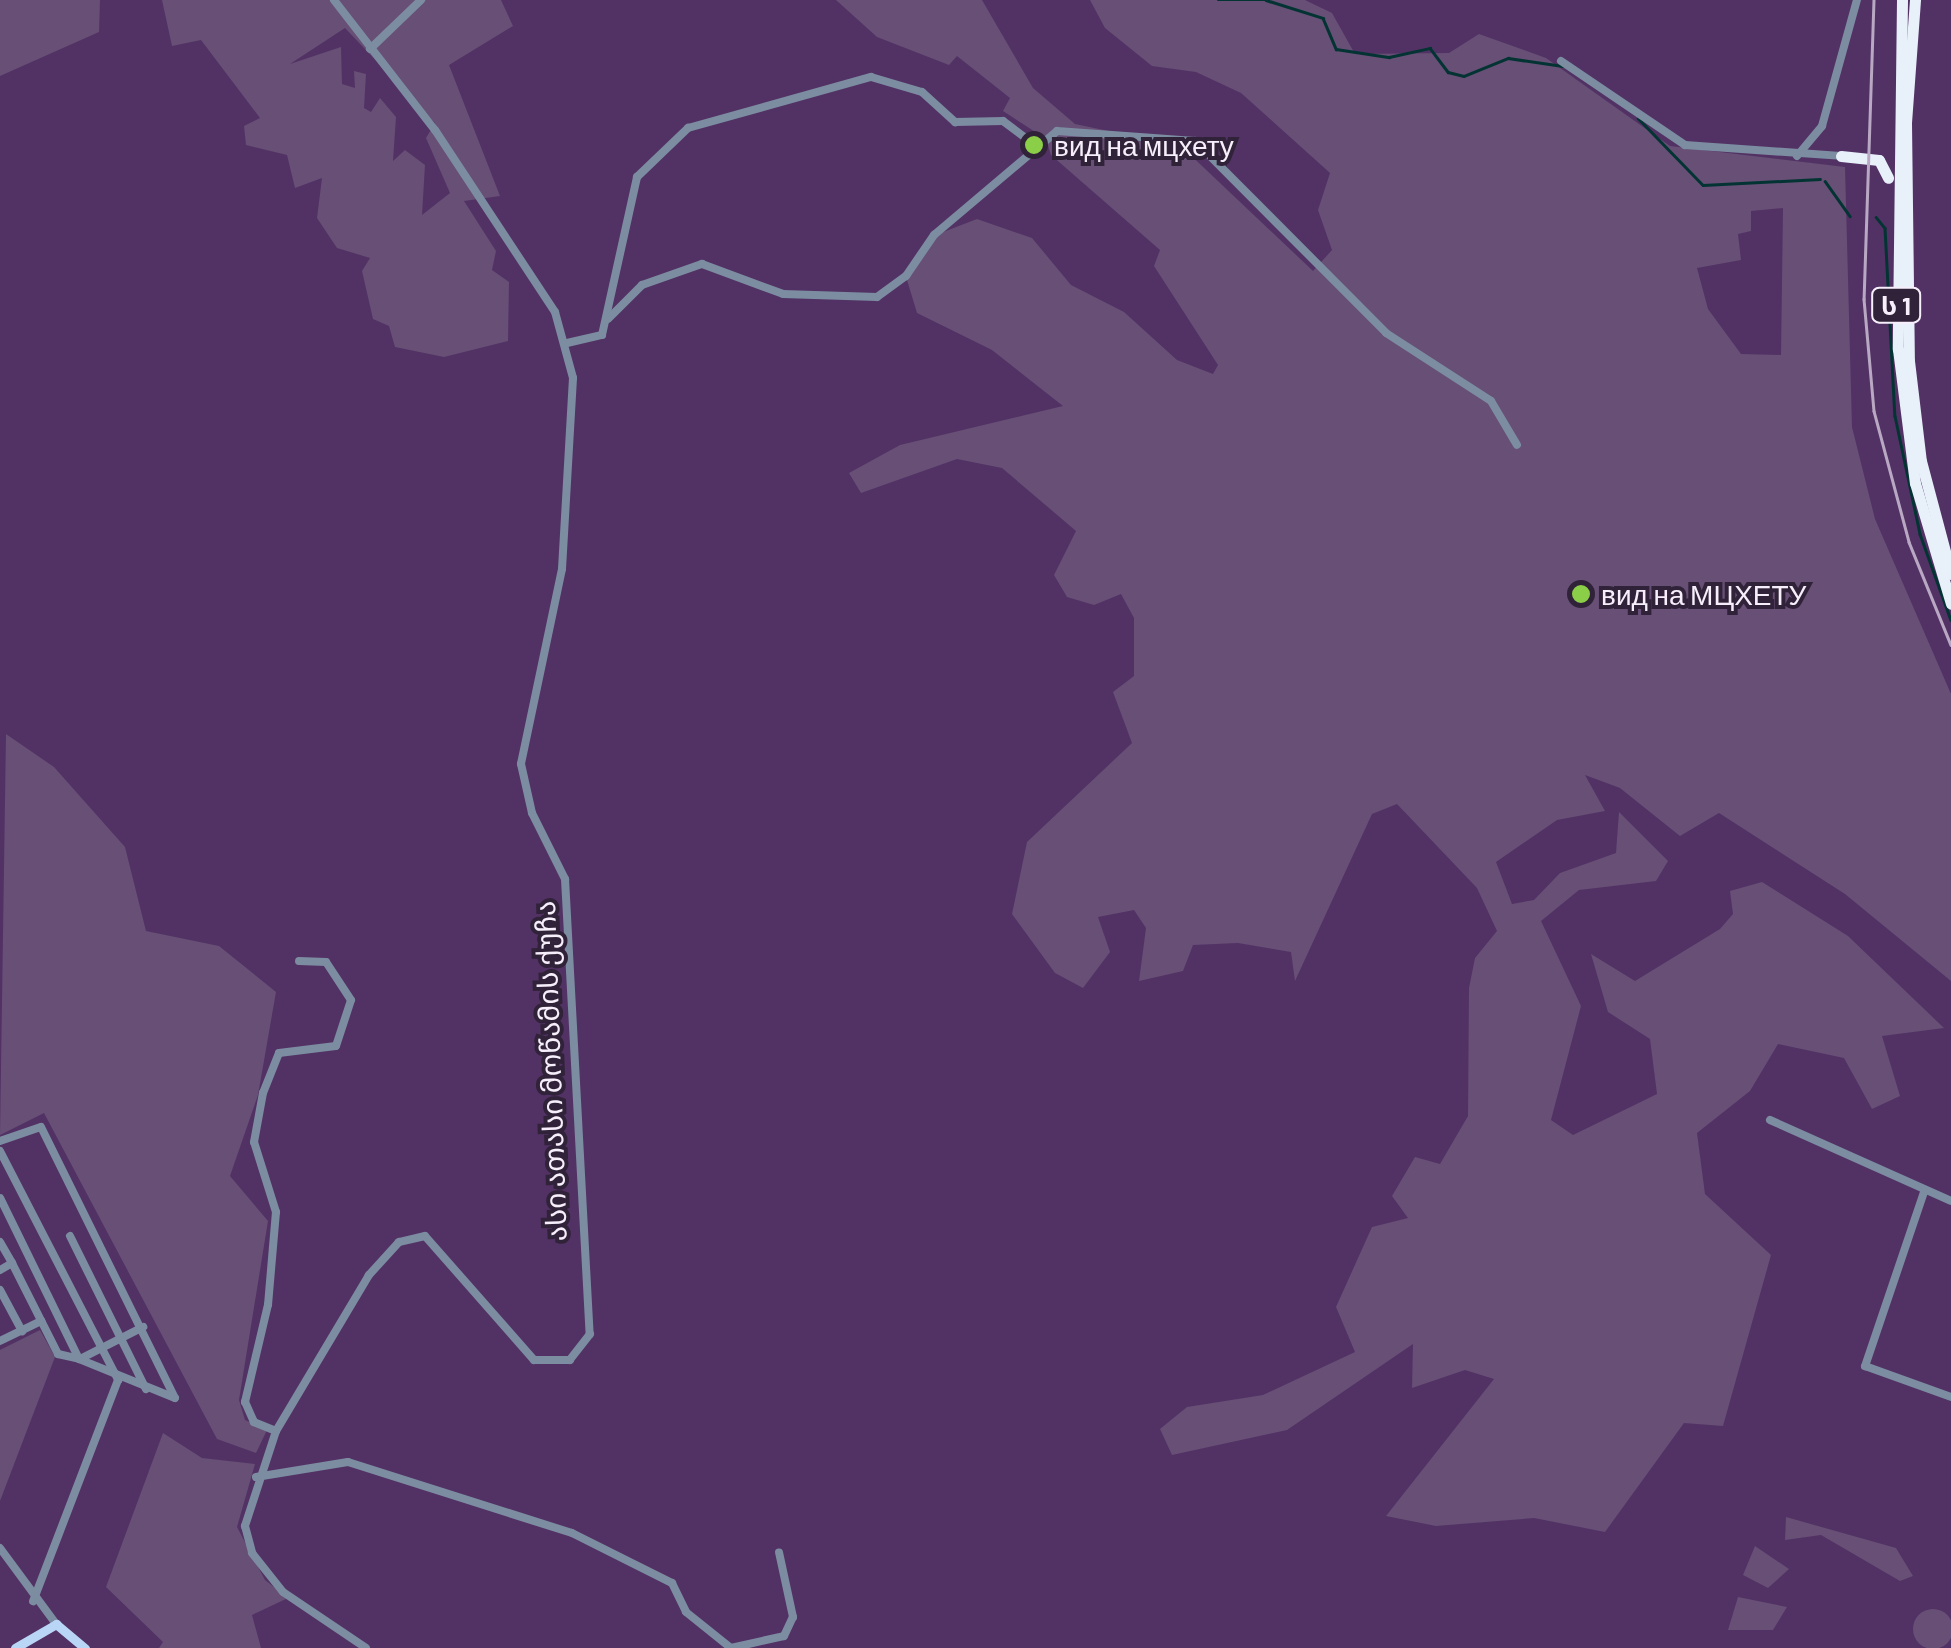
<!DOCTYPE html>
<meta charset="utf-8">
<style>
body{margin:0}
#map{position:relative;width:1951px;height:1648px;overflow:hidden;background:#523264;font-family:Barlow,"Noto Sans Georgian",sans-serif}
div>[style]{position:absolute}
.green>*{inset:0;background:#674f76}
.round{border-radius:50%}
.stream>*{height:2.5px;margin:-1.25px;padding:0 1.25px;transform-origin:1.25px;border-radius:1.25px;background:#033433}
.minor>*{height:8px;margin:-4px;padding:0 4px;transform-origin:4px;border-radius:4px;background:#7c8da1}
.major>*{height:9px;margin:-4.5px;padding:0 4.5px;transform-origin:4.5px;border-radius:4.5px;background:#bad6f7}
.highway>*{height:11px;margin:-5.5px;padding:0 5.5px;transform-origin:5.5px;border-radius:5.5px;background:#e8f0fa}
.rail>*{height:2.5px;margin:-1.25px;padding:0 1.25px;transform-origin:1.25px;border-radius:1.25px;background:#b9a8c3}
.dots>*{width:28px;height:28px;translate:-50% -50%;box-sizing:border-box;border:5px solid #302238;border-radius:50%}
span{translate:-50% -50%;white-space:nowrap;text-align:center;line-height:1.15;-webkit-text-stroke:8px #302238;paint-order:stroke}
.shield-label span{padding:2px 8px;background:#302238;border:2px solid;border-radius:8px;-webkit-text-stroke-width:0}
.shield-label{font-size:25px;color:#f6effb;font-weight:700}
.poi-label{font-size:28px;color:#f6effb}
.left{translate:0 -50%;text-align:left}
.street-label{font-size:28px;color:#f6effb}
</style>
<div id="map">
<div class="green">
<div style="clip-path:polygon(0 0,100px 0,99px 32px,0 76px)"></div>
<div style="clip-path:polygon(evenodd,162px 0,501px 0,513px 26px,449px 65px,500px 196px,464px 201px,496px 251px,492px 270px,509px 282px,508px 341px,444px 357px,395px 347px,389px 326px,373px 319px,362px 271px,370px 258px,337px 248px,317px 218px,322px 178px,295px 188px,287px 155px,246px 145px,244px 126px,260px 118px,201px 40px,172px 46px,162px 0,345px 28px,435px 123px,426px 138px,450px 193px,422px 215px,425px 165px,405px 150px,393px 161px,396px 117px,380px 98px,371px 112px,364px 108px,366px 74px,354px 71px,355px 88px,342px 84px,341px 47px,290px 64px,345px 28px)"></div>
<div style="clip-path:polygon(evenodd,836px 0,982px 0,1033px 88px,1075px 124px,1181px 146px,1313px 271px,1332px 250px,1318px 210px,1330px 173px,1241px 93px,1196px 72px,1152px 66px,1105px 28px,1090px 0,1305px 0,1332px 13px,1355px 54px,1449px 53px,1479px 34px,1546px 58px,1670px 146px,1845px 167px,1852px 427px,1875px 519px,1951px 694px,1951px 981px,1845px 894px,1719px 813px,1680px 836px,1620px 788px,1585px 775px,1605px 811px,1557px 820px,1496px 862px,1512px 904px,1534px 900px,1560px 873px,1616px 853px,1619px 812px,1668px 861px,1656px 881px,1579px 890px,1541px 921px,1581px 1006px,1551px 1120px,1573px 1135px,1657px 1094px,1650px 1039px,1608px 1012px,1591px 954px,1635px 981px,1720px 929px,1733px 914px,1730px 891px,1762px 882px,1848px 936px,1944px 1028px,1882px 1036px,1900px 1096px,1872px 1109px,1844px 1058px,1778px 1044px,1750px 1091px,1697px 1133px,1705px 1194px,1771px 1255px,1723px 1426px,1684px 1423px,1605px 1532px,1534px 1518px,1436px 1526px,1386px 1516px,1494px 1379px,1465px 1370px,1412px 1388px,1413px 1344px,1287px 1430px,1172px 1455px,1160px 1429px,1187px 1407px,1263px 1395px,1355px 1352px,1336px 1307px,1372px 1227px,1408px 1218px,1392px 1196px,1415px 1157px,1440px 1164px,1468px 1116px,1469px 988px,1475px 958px,1497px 931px,1477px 888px,1397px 804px,1372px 814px,1295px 981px,1291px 952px,1238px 943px,1193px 945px,1183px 971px,1139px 981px,1146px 928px,1134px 910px,1098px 917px,1110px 952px,1083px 988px,1055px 973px,1012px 914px,1027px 842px,1132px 743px,1113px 692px,1134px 676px,1134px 618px,1121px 594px,1094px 605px,1067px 597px,1054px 575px,1076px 531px,1002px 468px,957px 459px,861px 493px,849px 473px,900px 445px,1063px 406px,992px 350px,917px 313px,907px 280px,938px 234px,977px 219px,1032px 238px,1071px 285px,1124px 312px,1177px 360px,1213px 374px,1218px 365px,1154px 266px,1160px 250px,1051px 155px,1046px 139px,1003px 111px,1010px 98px,957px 56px,949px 65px,877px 37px,836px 0,1783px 208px,1781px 355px,1741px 354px,1708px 309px,1697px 268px,1741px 260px,1738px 234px,1751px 231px,1751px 211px,1783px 208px)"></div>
<div style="clip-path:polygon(6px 734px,54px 767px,125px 847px,146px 931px,219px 946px,276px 992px,258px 1095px,230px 1176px,268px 1221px,239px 1400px,245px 1420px,267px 1430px,256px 1453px,217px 1439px,44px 1113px,0 1135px)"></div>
<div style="clip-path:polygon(40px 1330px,55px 1357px,0 1501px,0 1350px)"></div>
<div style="clip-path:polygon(163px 1433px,202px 1458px,255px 1464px,237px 1527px,265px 1580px,288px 1598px,252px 1615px,261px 1648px,159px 1648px,163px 1642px,106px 1587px)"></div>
<div style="clip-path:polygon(1786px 1517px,1896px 1548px,1913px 1576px,1900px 1581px,1821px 1535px,1785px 1540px)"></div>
<div style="clip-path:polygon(1755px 1546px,1789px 1569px,1768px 1588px,1743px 1575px)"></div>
<div style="clip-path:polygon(1738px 1597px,1787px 1607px,1773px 1630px,1728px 1630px)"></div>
<div class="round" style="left:1913px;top:1609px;width:40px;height:40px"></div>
</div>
<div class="stream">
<div style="left:1218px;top:0;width:47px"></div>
<div style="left:1266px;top:0;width:60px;rotate:17.5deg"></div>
<div style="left:1323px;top:18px;width:34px;rotate:67deg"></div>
<div style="left:1336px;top:49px;width:54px;rotate:8.6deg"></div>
<div style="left:1389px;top:57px;width:42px;rotate:-12.4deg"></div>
<div style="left:1430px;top:48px;width:30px;rotate:53deg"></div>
<div style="left:1448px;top:72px;width:16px;rotate:14deg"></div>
<div style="left:1464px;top:76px;width:48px;rotate:-22.2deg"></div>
<div style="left:1508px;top:58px;width:55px;rotate:8.4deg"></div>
<div style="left:1638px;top:118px;width:93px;rotate:45.9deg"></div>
<div style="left:1703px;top:185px;width:117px;rotate:-2.9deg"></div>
<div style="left:1825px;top:181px;width:43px;rotate:54.5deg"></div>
<div style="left:1876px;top:217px;width:14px;rotate:51deg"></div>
<div style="left:1885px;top:228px;width:188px;rotate:87deg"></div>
<div style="left:1895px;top:416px;width:121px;rotate:78deg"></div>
<div style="left:1920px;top:534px;width:91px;rotate:70.2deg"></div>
</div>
<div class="minor">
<div style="left:334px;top:0;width:165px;rotate:52.2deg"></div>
<div style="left:435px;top:130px;width:218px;rotate:56.6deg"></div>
<div style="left:555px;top:312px;width:68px;rotate:74.7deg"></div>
<div style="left:573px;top:378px;width:191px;rotate:93.3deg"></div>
<div style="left:562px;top:569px;width:199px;rotate:101.9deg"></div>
<div style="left:521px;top:764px;width:50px;rotate:77.3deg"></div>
<div style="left:532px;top:813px;width:74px;rotate:63.4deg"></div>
<div style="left:565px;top:879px;width:456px;rotate:86.9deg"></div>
<div style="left:590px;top:1334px;width:33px;rotate:128deg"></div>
<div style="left:570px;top:1360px;width:36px;rotate:180deg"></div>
<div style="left:534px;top:1360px;width:165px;rotate:-131.3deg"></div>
<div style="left:425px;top:1236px;width:27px;rotate:167deg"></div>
<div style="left:399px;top:1242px;width:45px;rotate:132.3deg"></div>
<div style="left:369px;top:1275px;width:182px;rotate:120.8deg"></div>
<div style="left:276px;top:1431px;width:100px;rotate:108.1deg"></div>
<div style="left:245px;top:1526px;width:28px;rotate:75deg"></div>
<div style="left:252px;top:1553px;width:50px;rotate:51.5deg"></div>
<div style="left:283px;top:1592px;width:100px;rotate:34deg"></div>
<div style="left:370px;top:49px;width:71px;rotate:-43.9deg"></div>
<div style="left:1561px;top:61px;width:150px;rotate:34.1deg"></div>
<div style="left:1685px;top:145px;width:156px;rotate:4deg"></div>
<div style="left:1797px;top:156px;width:39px;rotate:-50deg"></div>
<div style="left:1822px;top:126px;width:131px;rotate:-74.5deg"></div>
<div style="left:608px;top:319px;width:48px;rotate:-45deg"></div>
<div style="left:642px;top:285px;width:64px;rotate:-19.3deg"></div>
<div style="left:702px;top:264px;width:86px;rotate:20.3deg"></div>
<div style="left:783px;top:294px;width:94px;rotate:1.8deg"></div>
<div style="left:877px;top:297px;width:36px;rotate:-36deg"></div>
<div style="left:906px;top:276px;width:50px;rotate:-55.7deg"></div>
<div style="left:934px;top:235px;width:161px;rotate:-40.2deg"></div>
<div style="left:1057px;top:131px;width:138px;rotate:4.1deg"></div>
<div style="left:1195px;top:141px;width:271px;rotate:45.1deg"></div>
<div style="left:1386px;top:333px;width:125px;rotate:32.9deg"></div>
<div style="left:1491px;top:401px;width:51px;rotate:59.4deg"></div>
<div style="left:567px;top:343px;width:36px;rotate:-13deg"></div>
<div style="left:602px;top:335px;width:162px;rotate:-77.5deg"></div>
<div style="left:637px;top:177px;width:71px;rotate:-43.9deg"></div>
<div style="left:688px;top:128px;width:190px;rotate:-15.6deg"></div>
<div style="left:871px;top:77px;width:53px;rotate:16.4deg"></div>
<div style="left:922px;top:92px;width:45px;rotate:42.3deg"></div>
<div style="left:955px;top:122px;width:48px;rotate:-1.2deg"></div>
<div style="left:1003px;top:121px;width:40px;rotate:37deg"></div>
<div style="left:1770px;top:1120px;width:198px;rotate:24.1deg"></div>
<div style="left:0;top:1141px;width:43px;rotate:-18.9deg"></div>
<div style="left:41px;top:1127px;width:302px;rotate:63.7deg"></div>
<div style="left:175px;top:1398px;width:104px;rotate:-157.9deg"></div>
<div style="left:79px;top:1359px;width:179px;rotate:-116.1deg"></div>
<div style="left:0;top:1151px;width:258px;rotate:62.7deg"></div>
<div style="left:118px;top:1380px;width:237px;rotate:111deg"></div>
<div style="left:1924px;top:1192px;width:184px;rotate:108.7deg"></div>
<div style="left:1865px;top:1366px;width:91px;rotate:19.8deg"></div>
<div style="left:70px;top:1236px;width:171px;rotate:63.6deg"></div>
<div style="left:0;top:1242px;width:24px;rotate:60deg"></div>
<div style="left:0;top:1270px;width:14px;rotate:-30deg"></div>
<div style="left:12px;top:1263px;width:102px;rotate:63.2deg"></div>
<div style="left:58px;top:1354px;width:22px;rotate:13deg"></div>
<div style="left:0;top:1290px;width:47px;rotate:61.8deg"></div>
<div style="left:0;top:1341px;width:46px;rotate:-26deg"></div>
<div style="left:80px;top:1359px;width:71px;rotate:-26.9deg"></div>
<div style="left:276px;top:1431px;width:24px;rotate:-158deg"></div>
<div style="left:254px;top:1422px;width:22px;rotate:-114deg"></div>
<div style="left:245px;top:1402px;width:100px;rotate:-76.7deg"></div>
<div style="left:268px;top:1305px;width:93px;rotate:-85.1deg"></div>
<div style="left:276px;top:1212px;width:73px;rotate:-107.4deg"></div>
<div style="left:254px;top:1142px;width:50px;rotate:-79.6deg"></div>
<div style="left:263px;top:1093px;width:43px;rotate:-68.2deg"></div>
<div style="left:279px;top:1053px;width:57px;rotate:-7deg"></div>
<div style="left:336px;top:1046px;width:48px;rotate:-71.9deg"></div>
<div style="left:351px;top:1000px;width:45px;rotate:-123.3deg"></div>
<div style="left:326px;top:962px;width:27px;rotate:-178deg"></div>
<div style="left:256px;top:1477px;width:93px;rotate:-9.3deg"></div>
<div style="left:348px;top:1462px;width:235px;rotate:17.6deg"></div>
<div style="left:572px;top:1533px;width:112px;rotate:26.6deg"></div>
<div style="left:672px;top:1583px;width:32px;rotate:64deg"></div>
<div style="left:686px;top:1612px;width:58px;rotate:38.7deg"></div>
<div style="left:731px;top:1648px;width:54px;rotate:-12.8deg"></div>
<div style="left:784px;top:1636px;width:21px;rotate:-65deg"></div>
<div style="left:793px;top:1617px;width:66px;rotate:-102.2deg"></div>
<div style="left:0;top:1548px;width:94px;rotate:53.6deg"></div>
</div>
<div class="major">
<div style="left:15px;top:1648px;width:48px;rotate:-30.3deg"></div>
<div style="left:56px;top:1624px;width:38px;rotate:40deg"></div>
</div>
<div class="highway">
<div style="left:1902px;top:0;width:349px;rotate:90.7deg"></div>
<div style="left:1898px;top:349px;width:135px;rotate:82.8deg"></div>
<div style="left:1915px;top:483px;width:126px;rotate:73.4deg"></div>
<div style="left:1915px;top:0;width:123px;rotate:94.2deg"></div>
<div style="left:1906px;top:123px;width:238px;rotate:89.3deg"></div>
<div style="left:1909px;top:361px;width:101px;rotate:83.2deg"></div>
<div style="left:1921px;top:461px;width:117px;rotate:75.1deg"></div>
<div style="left:1841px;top:156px;width:38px;rotate:6deg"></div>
<div style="left:1879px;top:160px;width:20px;rotate:63deg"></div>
</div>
<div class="rail">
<div style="left:1874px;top:0;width:299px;rotate:91.9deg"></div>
<div style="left:1864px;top:299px;width:112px;rotate:84.9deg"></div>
<div style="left:1874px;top:411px;width:136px;rotate:75deg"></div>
<div style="left:1909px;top:542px;width:111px;rotate:67.8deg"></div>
</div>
<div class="dots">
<div style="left:1034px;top:145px;background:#8bce47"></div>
<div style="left:1581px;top:594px;background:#8bce47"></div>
</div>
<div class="shield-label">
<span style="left:1896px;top:305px">ს 1</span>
</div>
<div class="poi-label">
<span class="left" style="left:1054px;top:145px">вид на мцхету</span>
<span class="left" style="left:1601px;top:594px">вид на МЦХЕТУ</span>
</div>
<div class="street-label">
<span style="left:550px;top:1071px;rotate:-92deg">ასი ათასი მოწამის ქუჩა</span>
</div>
</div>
